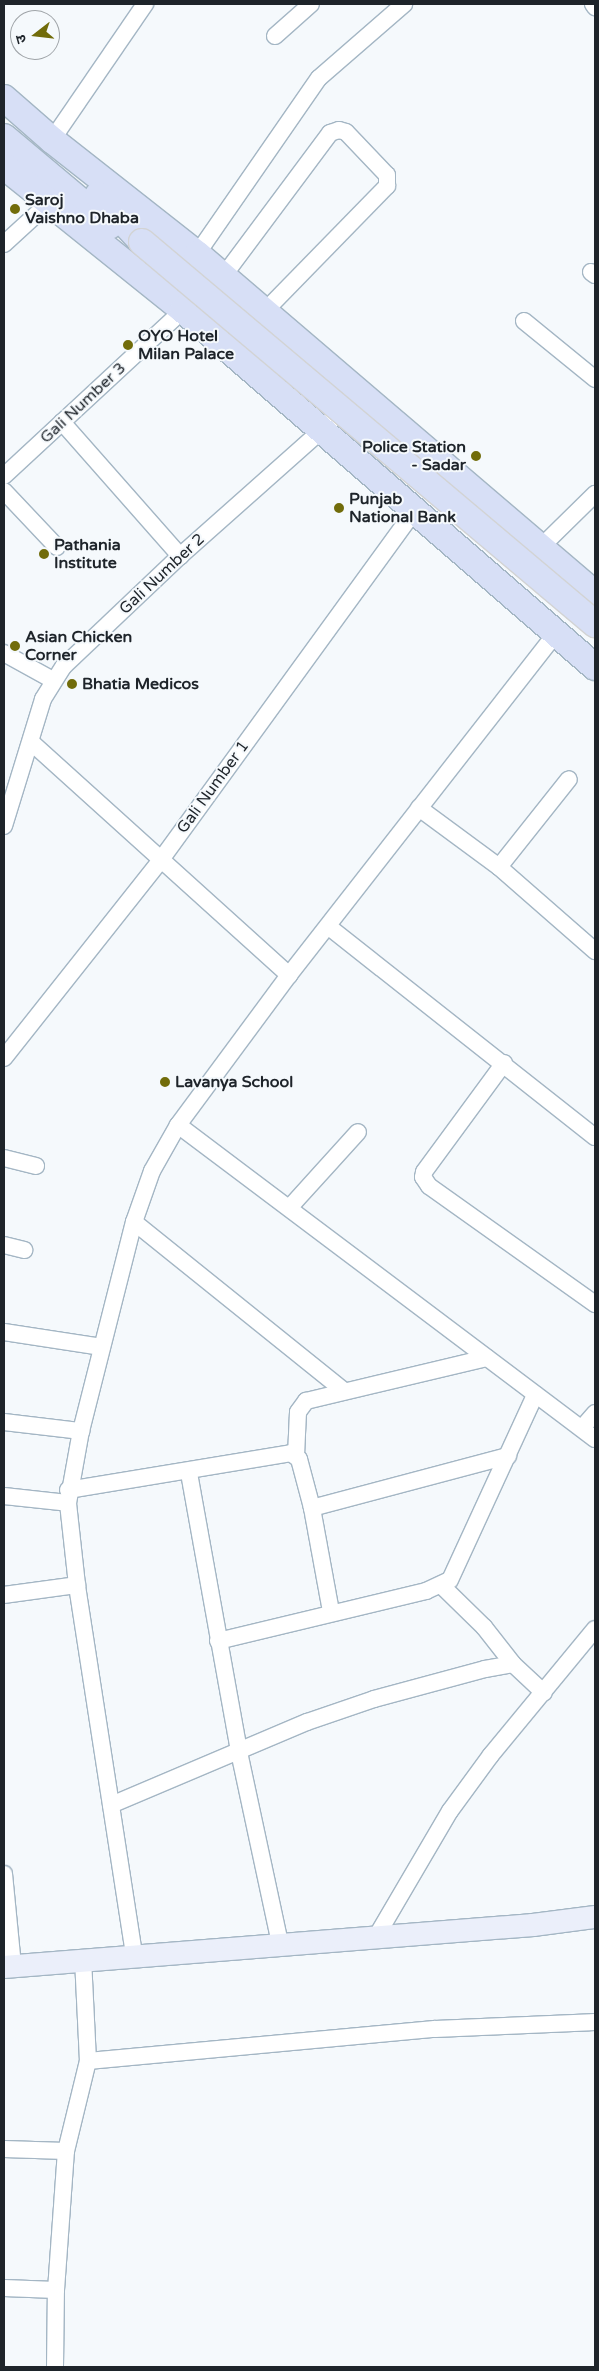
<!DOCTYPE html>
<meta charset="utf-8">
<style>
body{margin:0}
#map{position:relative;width:599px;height:2371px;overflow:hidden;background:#f5f9fc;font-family:"Varela Round","Noto Sans Devanagari",sans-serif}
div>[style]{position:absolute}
.roads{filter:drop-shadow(1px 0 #a4b6c4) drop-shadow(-1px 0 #a4b6c4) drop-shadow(0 1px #a4b6c4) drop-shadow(0 -1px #a4b6c4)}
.street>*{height:16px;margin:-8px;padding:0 8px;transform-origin:8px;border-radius:8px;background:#fff}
.secondary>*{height:22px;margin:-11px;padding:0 11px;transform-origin:11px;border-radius:11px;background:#ebeffa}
.primary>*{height:26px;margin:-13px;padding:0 13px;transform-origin:13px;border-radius:13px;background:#d7dff6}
.bridges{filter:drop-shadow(1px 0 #d2d3d4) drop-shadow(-1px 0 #d2d3d4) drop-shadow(0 1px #d2d3d4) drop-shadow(0 -1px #d2d3d4)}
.primary-bridge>*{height:26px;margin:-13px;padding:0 13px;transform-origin:13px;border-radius:13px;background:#d7dff6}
.dots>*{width:14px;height:14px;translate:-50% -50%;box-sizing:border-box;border:2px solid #f5f9fc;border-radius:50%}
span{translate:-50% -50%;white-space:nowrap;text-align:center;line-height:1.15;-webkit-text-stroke:4px #f5f9fc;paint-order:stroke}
.poi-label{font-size:16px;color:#1e242a;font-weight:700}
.left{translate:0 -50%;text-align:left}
.right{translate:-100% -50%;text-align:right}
.street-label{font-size:16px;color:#1e242a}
.frame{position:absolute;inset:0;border:5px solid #1e242a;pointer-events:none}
.north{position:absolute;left:10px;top:10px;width:50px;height:50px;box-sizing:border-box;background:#f5f9fc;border:1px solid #9fa4a8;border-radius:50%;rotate:254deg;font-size:14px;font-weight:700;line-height:20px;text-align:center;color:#1e242a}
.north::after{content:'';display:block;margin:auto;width:18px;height:22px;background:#716c0a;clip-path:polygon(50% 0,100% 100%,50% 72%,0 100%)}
</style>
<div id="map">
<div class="roads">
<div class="street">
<div style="left:593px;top:4px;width:4px;rotate:56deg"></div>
<div style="left:275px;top:36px;width:48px;rotate:-41.6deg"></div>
<div style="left:52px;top:140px;width:165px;rotate:-55.6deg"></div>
<div style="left:4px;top:244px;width:62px;rotate:-42.4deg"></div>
<div style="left:197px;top:254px;width:214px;rotate:-55.3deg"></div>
<div style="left:319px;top:78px;width:113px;rotate:-41deg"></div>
<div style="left:591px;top:272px;width:5px;rotate:37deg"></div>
<div style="left:222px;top:278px;width:181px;rotate:-53.3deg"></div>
<div style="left:330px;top:133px;width:9px;rotate:-18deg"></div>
<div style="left:339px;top:130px;width:7px;rotate:16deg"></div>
<div style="left:346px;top:132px;width:59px;rotate:46.4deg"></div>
<div style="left:387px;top:175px;width:11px;rotate:90deg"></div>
<div style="left:387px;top:186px;width:176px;rotate:134.3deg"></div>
<div style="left:524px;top:321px;width:92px;rotate:39.2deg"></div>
<div style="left:62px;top:422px;width:179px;rotate:48.6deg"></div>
<div style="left:4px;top:476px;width:244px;rotate:-42.8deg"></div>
<div style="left:4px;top:491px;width:77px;rotate:46.6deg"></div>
<div style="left:541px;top:547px;width:76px;rotate:-44.5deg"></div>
<div style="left:4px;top:653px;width:56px;rotate:28.9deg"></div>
<div style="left:31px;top:742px;width:348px;rotate:42.1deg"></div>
<div style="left:419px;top:808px;width:99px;rotate:36.4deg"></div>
<div style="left:499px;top:867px;width:128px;rotate:41.2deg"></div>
<div style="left:4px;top:826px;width:133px;rotate:-72.9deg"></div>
<div style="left:43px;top:699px;width:39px;rotate:-58deg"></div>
<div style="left:64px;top:666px;width:160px;rotate:-43.5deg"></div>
<div style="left:180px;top:556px;width:190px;rotate:-41.6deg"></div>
<div style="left:322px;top:430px;width:35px;rotate:-47deg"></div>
<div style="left:499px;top:867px;width:112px;rotate:-51.5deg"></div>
<div style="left:329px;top:927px;width:339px;rotate:38.3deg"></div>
<div style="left:4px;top:1058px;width:251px;rotate:-51.6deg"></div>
<div style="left:160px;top:861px;width:434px;rotate:-54deg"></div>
<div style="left:504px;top:1063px;width:135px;rotate:126.3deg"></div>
<div style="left:424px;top:1172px;width:5px;rotate:101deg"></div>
<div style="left:423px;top:1177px;width:11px;rotate:56deg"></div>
<div style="left:429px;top:1186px;width:204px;rotate:35.4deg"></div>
<div style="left:178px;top:1125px;width:522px;rotate:36.98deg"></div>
<div style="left:4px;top:1158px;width:33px;rotate:14deg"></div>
<div style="left:290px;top:1207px;width:101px;rotate:-47.8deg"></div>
<div style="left:134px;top:1222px;width:270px;rotate:38.8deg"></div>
<div style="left:4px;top:1245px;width:21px;rotate:14deg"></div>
<div style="left:4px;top:1332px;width:99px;rotate:8.7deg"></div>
<div style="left:4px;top:1422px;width:78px;rotate:6.7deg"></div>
<div style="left:582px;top:1428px;width:20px;rotate:-49deg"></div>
<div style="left:296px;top:1456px;width:44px;rotate:-87.4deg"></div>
<div style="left:298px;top:1412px;width:14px;rotate:-54deg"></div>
<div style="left:306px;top:1401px;width:186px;rotate:-13.4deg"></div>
<div style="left:189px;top:1473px;width:283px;rotate:79.8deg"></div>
<div style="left:239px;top:1752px;width:195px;rotate:77.9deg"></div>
<div style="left:68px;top:1490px;width:226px;rotate:-9.4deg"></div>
<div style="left:291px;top:1453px;width:10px;rotate:37deg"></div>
<div style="left:299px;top:1459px;width:51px;rotate:75.1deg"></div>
<div style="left:312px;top:1508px;width:106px;rotate:79.6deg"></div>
<div style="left:4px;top:1496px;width:64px;rotate:6.2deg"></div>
<div style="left:312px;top:1508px;width:203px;rotate:-14.9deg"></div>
<div style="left:442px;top:1586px;width:59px;rotate:44.3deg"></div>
<div style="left:484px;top:1627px;width:47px;rotate:51.9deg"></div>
<div style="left:4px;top:1595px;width:74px;rotate:-7.8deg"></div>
<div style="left:218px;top:1641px;width:214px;rotate:-13.5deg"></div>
<div style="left:426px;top:1591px;width:26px;rotate:-25deg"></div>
<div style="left:450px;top:1580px;width:204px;rotate:-65.3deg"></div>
<div style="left:111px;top:1805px;width:213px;rotate:-23deg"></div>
<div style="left:307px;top:1722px;width:71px;rotate:-18.9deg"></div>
<div style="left:374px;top:1699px;width:115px;rotate:-15.1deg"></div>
<div style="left:485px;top:1669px;width:28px;rotate:-10deg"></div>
<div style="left:513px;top:1664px;width:42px;rotate:43.1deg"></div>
<div style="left:4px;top:1874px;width:92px;rotate:84.4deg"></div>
<div style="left:376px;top:1937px;width:146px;rotate:-59.6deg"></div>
<div style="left:450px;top:1811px;width:69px;rotate:-53.8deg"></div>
<div style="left:491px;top:1755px;width:163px;rotate:-50.5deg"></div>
<div style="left:134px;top:1954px;width:373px;rotate:-98.8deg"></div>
<div style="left:77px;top:1585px;width:82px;rotate:-96.3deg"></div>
<div style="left:68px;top:1503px;width:73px;rotate:-79.8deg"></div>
<div style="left:81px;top:1431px;width:216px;rotate:-75.8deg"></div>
<div style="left:134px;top:1222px;width:54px;rotate:-70.6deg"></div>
<div style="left:152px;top:1171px;width:53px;rotate:-60.5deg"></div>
<div style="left:178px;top:1125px;width:187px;rotate:-53.5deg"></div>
<div style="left:289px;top:975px;width:432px;rotate:-52deg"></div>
<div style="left:88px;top:2061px;width:348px;rotate:-5.3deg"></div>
<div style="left:435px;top:2029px;width:160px;rotate:-2.5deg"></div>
<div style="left:4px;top:2149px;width:62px;rotate:1.8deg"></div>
<div style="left:4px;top:2288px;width:52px;rotate:2.2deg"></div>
<div style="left:55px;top:2367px;width:77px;rotate:-89.3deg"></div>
<div style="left:56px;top:2290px;width:139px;rotate:-85.9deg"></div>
<div style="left:66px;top:2151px;width:93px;rotate:-76.3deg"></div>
<div style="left:88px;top:2061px;width:101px;rotate:-92.8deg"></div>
</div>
<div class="secondary">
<div style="left:4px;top:1967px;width:531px;rotate:-4.54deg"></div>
<div style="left:533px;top:1925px;width:63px;rotate:-7.4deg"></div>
</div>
<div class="primary">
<div style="left:4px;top:98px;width:64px;rotate:41.2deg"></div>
<div style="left:52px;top:140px;width:184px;rotate:38.2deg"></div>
<div style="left:197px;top:254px;width:523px;rotate:40.51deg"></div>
<div style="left:4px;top:137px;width:138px;rotate:40deg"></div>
<div style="left:4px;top:166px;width:230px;rotate:38.8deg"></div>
<div style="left:183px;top:310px;width:545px;rotate:40.91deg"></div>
<div style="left:98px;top:195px;width:64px;rotate:46.9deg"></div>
</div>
</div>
<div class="bridges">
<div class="primary-bridge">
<div style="left:142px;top:242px;width:593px;rotate:40.14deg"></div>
</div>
</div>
<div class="dots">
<div style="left:15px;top:209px;background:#716c0a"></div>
<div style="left:128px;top:345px;background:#716c0a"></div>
<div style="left:476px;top:456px;background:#716c0a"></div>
<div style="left:339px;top:508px;background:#716c0a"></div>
<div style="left:44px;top:554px;background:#716c0a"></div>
<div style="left:15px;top:646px;background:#716c0a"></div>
<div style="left:72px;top:684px;background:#716c0a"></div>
<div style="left:165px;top:1082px;background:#716c0a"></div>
</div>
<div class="poi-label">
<span class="left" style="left:25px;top:209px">Saroj<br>Vaishno Dhaba</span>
<span class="left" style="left:138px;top:345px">OYO Hotel<br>Milan Palace</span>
<span class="right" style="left:466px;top:456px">Police Station<br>- Sadar</span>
<span class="left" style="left:349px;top:508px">Punjab<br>National Bank</span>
<span class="left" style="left:54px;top:554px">Pathania<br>Institute</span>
<span class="left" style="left:25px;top:646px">Asian Chicken<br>Corner</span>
<span class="left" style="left:82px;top:684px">Bhatia Medicos</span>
<span class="left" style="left:175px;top:1082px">Lavanya School</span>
</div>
<div class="street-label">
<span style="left:83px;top:403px;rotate:-43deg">Gali Number 3</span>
<span style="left:162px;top:574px;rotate:-43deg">Gali Number 2</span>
<span style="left:213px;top:787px;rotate:-54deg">Gali Number 1</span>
</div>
<div class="frame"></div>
<div class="north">उ</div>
</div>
